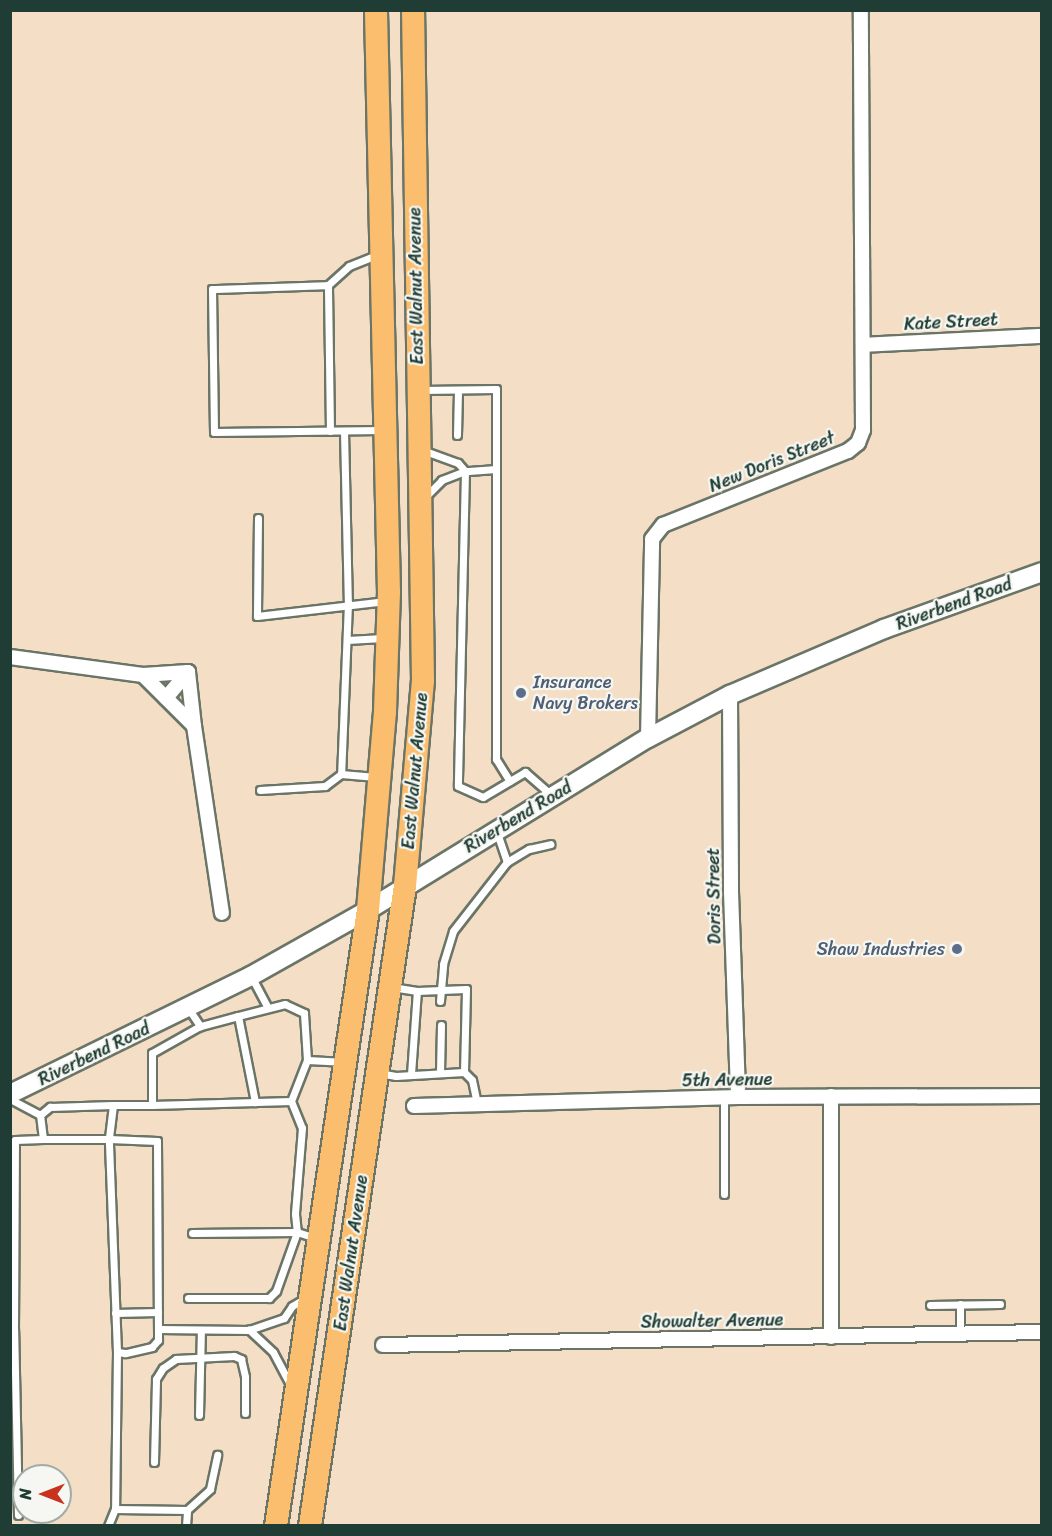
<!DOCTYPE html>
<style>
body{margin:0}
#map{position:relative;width:1052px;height:1536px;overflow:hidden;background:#f4dec5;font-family:Sriracha,sans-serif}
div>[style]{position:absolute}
.roads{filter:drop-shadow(2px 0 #6a7567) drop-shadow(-2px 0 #6a7567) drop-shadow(0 2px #6a7567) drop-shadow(0 -2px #6a7567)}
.service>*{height:7px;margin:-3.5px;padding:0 3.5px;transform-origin:3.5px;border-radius:3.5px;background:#fff}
.minor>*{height:14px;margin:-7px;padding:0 7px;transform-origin:7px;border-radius:7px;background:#fff}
.tertiary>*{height:18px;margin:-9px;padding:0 9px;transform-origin:9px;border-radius:9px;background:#fff}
.primary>*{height:22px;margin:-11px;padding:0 11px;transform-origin:11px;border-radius:11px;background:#fbbe6e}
.dots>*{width:16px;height:16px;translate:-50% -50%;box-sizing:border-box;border:3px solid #f6f6f2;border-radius:50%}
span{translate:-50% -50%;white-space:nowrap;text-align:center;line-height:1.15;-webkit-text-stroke:4.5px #f6f6f2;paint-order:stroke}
.street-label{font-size:18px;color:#1f3d34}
.service-label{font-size:18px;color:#4e5e75}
.left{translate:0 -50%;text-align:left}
.right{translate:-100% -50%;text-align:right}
.frame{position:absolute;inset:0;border:12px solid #1f3d34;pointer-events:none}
.north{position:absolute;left:12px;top:1464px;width:60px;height:60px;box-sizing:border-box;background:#f6f6f2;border:2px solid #a0aca6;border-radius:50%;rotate:270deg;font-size:16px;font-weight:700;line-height:24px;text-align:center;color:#1f3d34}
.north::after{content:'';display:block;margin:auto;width:21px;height:27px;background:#c8321e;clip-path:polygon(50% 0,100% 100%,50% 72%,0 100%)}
</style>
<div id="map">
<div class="roads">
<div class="service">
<div style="left:328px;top:285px;width:28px;rotate:-42deg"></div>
<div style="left:349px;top:266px;width:29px;rotate:-22deg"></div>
<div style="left:421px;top:390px;width:75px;rotate:-0.8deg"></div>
<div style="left:496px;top:389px;width:80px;rotate:90deg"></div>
<div style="left:496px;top:469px;width:31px;rotate:176deg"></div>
<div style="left:465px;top:471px;width:25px;rotate:159deg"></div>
<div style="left:442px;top:480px;width:24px;rotate:135deg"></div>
<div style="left:330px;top:431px;width:146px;rotate:-90.8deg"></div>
<div style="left:328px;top:285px;width:116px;rotate:178deg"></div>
<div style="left:212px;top:289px;width:143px;rotate:89.2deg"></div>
<div style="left:214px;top:432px;width:169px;rotate:-0.7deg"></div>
<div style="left:344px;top:431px;width:172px;rotate:88.7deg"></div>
<div style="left:348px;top:603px;width:171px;rotate:92.3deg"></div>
<div style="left:341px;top:774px;width:35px;rotate:5deg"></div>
<div style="left:457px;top:435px;width:45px;rotate:-88.7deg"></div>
<div style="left:425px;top:451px;width:35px;rotate:20deg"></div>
<div style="left:458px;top:463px;width:11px;rotate:49deg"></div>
<div style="left:465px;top:471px;width:315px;rotate:91.3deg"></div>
<div style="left:458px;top:786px;width:27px;rotate:24deg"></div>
<div style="left:483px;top:797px;width:49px;rotate:-30.8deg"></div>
<div style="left:525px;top:772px;width:37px;rotate:41deg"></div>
<div style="left:496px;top:469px;width:290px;rotate:90deg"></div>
<div style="left:496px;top:759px;width:26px;rotate:58deg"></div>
<div style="left:258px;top:518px;width:98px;rotate:90.6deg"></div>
<div style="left:257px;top:616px;width:130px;rotate:-6.6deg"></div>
<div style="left:347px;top:640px;width:36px;rotate:-3deg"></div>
<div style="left:260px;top:790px;width:65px;rotate:-3.5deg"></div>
<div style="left:325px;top:786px;width:20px;rotate:-37deg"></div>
<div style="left:507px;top:862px;width:26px;rotate:-31deg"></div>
<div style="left:529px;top:849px;width:22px;rotate:-13deg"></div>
<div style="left:251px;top:976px;width:36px;rotate:62deg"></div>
<div style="left:440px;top:1001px;width:37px;rotate:-85deg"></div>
<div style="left:443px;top:964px;width:34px;rotate:-73deg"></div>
<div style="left:453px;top:931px;width:88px;rotate:-52deg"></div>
<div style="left:507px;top:862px;width:31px;rotate:-109deg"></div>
<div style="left:188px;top:1008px;width:22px;rotate:56deg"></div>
<div style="left:238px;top:1016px;width:88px;rotate:78.8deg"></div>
<div style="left:307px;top:1060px;width:34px;rotate:3deg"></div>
<div style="left:464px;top:1072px;width:11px;rotate:45deg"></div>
<div style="left:472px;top:1080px;width:25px;rotate:78deg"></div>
<div style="left:379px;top:1073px;width:17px;rotate:10deg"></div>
<div style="left:396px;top:1076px;width:68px;rotate:-3.4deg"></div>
<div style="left:464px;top:1072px;width:83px;rotate:-88.6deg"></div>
<div style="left:466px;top:989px;width:49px;rotate:177.7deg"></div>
<div style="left:417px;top:991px;width:24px;rotate:-171deg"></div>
<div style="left:440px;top:1073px;width:48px;rotate:-88.8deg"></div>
<div style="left:411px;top:1074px;width:83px;rotate:-85.9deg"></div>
<div style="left:724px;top:1097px;width:97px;rotate:90deg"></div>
<div style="left:10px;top:1099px;width:34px;rotate:28deg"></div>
<div style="left:291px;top:1101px;width:29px;rotate:68deg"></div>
<div style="left:302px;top:1128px;width:86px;rotate:94.7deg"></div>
<div style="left:295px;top:1214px;width:18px;rotate:84deg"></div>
<div style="left:297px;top:1232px;width:19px;rotate:18deg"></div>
<div style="left:113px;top:1105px;width:39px"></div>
<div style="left:152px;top:1105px;width:139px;rotate:-1.6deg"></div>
<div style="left:291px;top:1101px;width:44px;rotate:-68.7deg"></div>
<div style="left:307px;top:1060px;width:47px;rotate:-93.7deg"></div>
<div style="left:304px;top:1013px;width:21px;rotate:-155deg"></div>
<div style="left:285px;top:1004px;width:49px;rotate:165.7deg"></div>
<div style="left:238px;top:1016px;width:39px;rotate:165deg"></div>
<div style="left:200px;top:1026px;width:55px;rotate:150.6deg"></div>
<div style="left:152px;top:1053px;width:52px;rotate:90deg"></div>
<div style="left:113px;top:1105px;width:34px;rotate:97deg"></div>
<div style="left:109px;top:1139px;width:66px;rotate:180deg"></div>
<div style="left:43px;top:1139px;width:24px;rotate:-97deg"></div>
<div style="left:40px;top:1115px;width:13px;rotate:-39deg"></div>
<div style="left:50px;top:1107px;width:63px;rotate:-1.8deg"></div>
<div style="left:109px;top:1139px;width:48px;rotate:2.4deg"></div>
<div style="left:157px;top:1141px;width:199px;rotate:89.7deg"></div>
<div style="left:158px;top:1340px;width:9px;rotate:131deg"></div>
<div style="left:152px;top:1347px;width:28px;rotate:167deg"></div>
<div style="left:125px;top:1353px;width:8px;rotate:-173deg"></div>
<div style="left:117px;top:1352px;width:213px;rotate:-92.2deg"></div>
<div style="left:188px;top:1298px;width:81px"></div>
<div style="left:269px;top:1298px;width:10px;rotate:-45deg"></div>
<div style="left:276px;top:1291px;width:63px;rotate:-70.4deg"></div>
<div style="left:297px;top:1232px;width:105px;rotate:179.5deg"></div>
<div style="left:960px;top:1304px;width:30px;rotate:90deg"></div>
<div style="left:930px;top:1305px;width:70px;rotate:-0.8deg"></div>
<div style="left:115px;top:1313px;width:43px;rotate:-1.3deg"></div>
<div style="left:158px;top:1329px;width:91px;rotate:0.6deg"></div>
<div style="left:117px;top:1352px;width:157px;rotate:90.7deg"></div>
<div style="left:115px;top:1509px;width:72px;rotate:0.8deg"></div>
<div style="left:187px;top:1510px;width:31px;rotate:-42deg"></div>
<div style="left:210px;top:1489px;width:35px;rotate:-78deg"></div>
<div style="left:291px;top:1386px;width:38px;rotate:-118deg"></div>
<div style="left:273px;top:1352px;width:33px;rotate:-137deg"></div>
<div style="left:249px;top:1330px;width:37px;rotate:-19deg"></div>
<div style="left:284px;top:1318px;width:14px;rotate:-56deg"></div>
<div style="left:292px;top:1306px;width:14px;rotate:-30deg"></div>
<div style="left:199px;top:1415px;width:85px;rotate:-88.7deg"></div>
<div style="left:154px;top:1462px;width:83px;rotate:-88.6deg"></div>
<div style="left:156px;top:1379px;width:13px;rotate:-58deg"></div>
<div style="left:163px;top:1368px;width:16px;rotate:-35deg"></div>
<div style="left:176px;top:1359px;width:58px;rotate:-3deg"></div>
<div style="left:234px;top:1356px;width:8px;rotate:23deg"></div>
<div style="left:241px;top:1359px;width:18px;rotate:77deg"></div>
<div style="left:245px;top:1377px;width:36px;rotate:90deg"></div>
<div style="left:18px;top:1515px;width:186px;rotate:-91.2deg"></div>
<div style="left:14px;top:1329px;width:189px;rotate:-89.7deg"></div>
<div style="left:15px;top:1140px;width:28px;rotate:-2deg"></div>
<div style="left:108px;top:1526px;width:18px;rotate:-68deg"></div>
<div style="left:186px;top:1526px;width:16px;rotate:-86deg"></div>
</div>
<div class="minor">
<div style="left:863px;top:345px;width:179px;rotate:-2.9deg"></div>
<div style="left:10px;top:657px;width:134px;rotate:7.7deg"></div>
<div style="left:143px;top:675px;width:72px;rotate:45deg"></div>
<div style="left:194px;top:726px;width:189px;rotate:81.5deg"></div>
<div style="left:188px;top:672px;width:54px;rotate:83.7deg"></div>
<div style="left:143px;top:675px;width:45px;rotate:-3.8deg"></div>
<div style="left:730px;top:695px;width:197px;rotate:89.7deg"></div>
<div style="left:731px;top:892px;width:205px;rotate:88deg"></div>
<div style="left:166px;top:698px;width:34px;rotate:-50deg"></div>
<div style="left:648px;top:738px;width:199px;rotate:-88.8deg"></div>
<div style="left:652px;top:539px;width:18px;rotate:-52deg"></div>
<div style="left:663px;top:525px;width:199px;rotate:-21.8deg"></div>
<div style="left:848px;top:451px;width:13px;rotate:-39deg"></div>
<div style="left:858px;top:443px;width:14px;rotate:-69deg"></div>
<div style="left:863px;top:430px;width:420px;rotate:-90.3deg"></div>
<div style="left:414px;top:1106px;width:324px;rotate:-1.6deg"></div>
<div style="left:738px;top:1097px;width:304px;rotate:-0.2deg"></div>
<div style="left:831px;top:1337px;width:241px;rotate:-90deg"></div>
<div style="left:383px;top:1345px;width:659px;rotate:-1.13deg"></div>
</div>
<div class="tertiary">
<div style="left:10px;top:1094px;width:268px;rotate:-26.1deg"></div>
<div style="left:251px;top:976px;width:134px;rotate:-29.4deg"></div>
<div style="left:368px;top:910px;width:329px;rotate:-31.6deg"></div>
<div style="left:648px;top:738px;width:93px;rotate:-27.7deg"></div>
<div style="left:730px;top:695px;width:168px;rotate:-23.2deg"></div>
<div style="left:884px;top:629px;width:168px;rotate:-19.8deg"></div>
</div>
<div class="primary">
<div style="left:276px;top:1526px;width:623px;rotate:-81.51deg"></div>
<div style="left:368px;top:910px;width:199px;rotate:-85.1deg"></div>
<div style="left:385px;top:712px;width:119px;rotate:-88.1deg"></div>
<div style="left:389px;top:593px;width:583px;rotate:-91.28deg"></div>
<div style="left:310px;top:1526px;width:647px;rotate:-81.56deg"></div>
<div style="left:405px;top:886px;width:206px;rotate:-85deg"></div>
<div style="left:423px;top:681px;width:671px;rotate:-90.85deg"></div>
</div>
</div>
<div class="dots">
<div style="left:521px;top:693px;background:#5c6f8a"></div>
<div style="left:957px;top:949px;background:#5c6f8a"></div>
</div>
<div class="street-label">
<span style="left:416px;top:286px;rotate:-91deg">East Walnut Avenue</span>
<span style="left:951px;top:322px;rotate:-3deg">Kate Street</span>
<span style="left:772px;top:462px;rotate:-22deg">New Doris Street</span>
<span style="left:954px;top:604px;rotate:-20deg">Riverbend Road</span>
<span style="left:415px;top:771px;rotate:-85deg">East Walnut Avenue</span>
<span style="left:518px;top:817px;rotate:-31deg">Riverbend Road</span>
<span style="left:714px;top:896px;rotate:-91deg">Doris Street</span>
<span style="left:94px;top:1054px;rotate:-26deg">Riverbend Road</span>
<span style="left:727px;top:1080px;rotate:-1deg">5th Avenue</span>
<span style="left:351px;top:1253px;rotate:-82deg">East Walnut Avenue</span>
<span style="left:712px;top:1321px;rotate:-1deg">Showalter Avenue</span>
</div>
<div class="service-label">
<span class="left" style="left:533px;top:693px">Insurance<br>Navy Brokers</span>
<span class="right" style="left:945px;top:949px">Shaw Industries</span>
</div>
<div class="frame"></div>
<div class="north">N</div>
</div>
